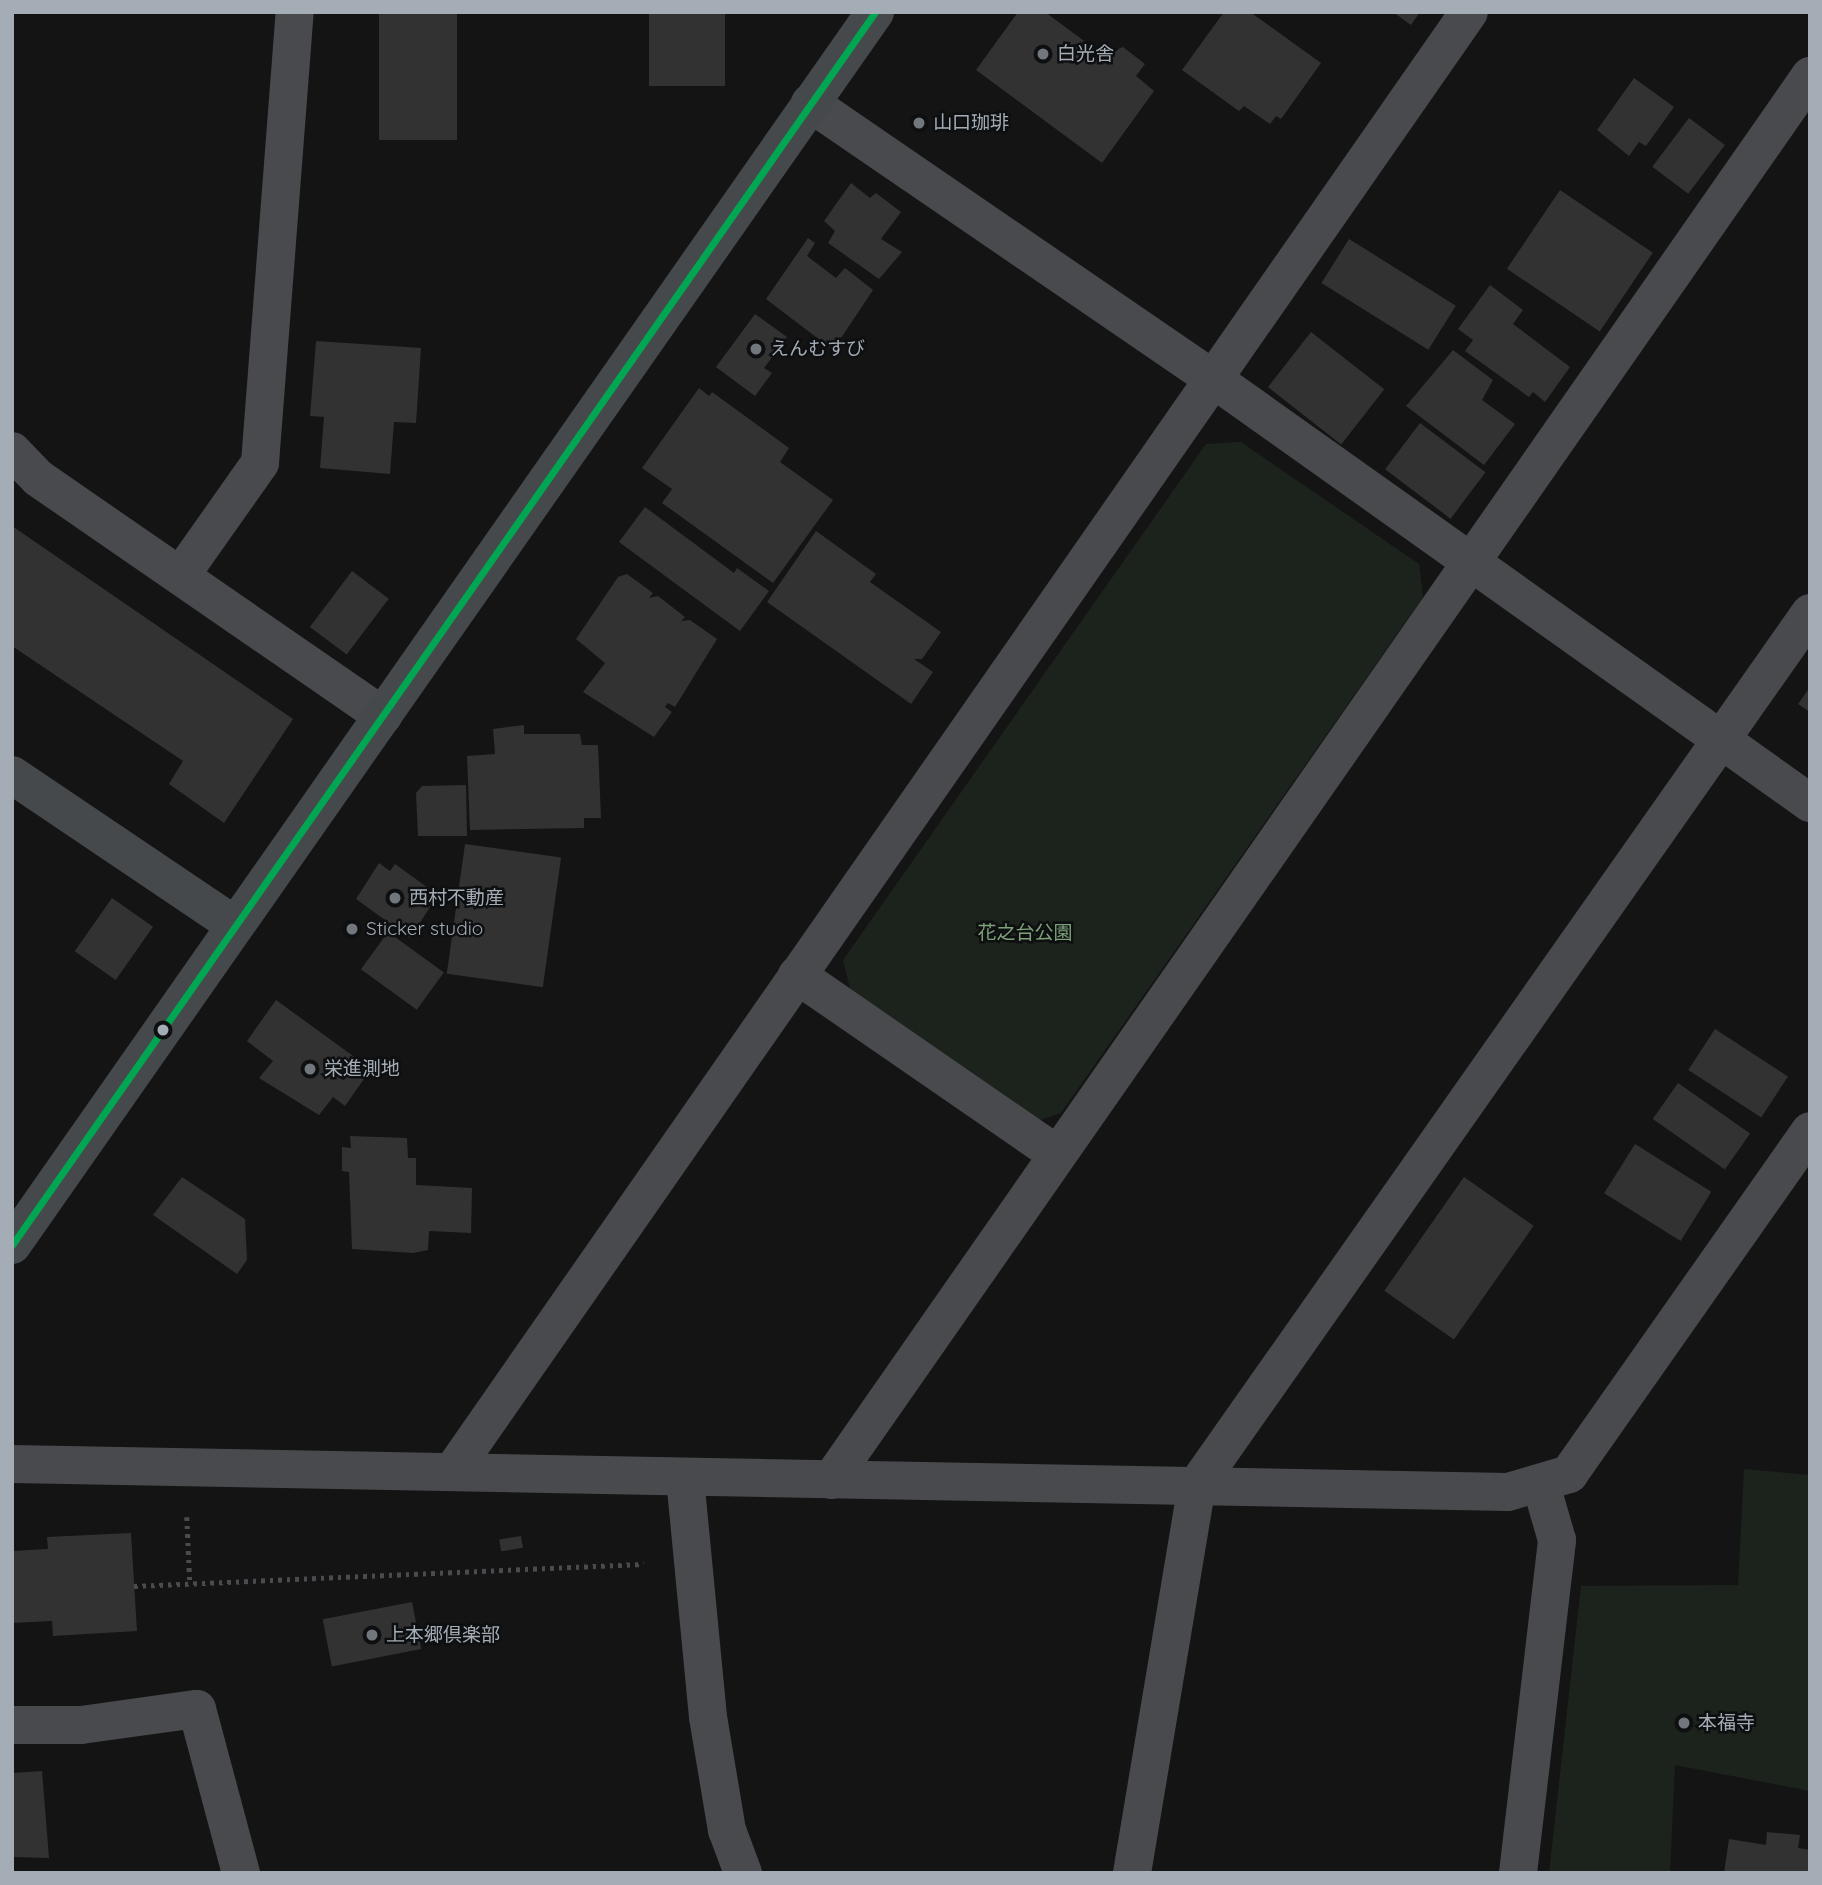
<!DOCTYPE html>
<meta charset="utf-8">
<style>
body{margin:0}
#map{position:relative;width:1822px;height:1885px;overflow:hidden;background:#141414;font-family:Quicksand,"Noto Sans JP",sans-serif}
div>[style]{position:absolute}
.green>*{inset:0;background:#1c231d}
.building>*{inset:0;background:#323233;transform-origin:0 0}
.path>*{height:4.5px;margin-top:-2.25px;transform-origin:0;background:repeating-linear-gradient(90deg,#4a4b4f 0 3.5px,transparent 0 8.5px)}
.street>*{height:38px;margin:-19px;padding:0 19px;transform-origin:19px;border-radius:19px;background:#484a4d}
.secondary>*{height:38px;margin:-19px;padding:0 19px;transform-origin:19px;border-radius:19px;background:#46494c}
.bus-1>*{height:7px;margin:-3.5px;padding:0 3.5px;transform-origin:3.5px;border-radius:3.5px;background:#00a651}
.dots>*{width:19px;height:19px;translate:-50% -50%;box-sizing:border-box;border:4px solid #0e0f10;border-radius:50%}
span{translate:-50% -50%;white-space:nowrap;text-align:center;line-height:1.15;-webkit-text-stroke:5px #0e0f10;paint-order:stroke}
.poi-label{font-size:19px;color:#a4acb6}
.left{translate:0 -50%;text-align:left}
.park-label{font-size:19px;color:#7da27a}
.frame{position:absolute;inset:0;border:14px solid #a4acb6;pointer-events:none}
</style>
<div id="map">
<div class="green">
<div style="clip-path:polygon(1241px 442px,1419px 564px,1423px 597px,1061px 1113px,1031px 1123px,853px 1000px,843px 960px,1206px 444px)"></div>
<div style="clip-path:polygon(1744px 1469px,1810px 1475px,1810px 1791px,1675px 1765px,1670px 1873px,1549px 1873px,1581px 1586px,1738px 1585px)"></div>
</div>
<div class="building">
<div style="left:379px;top:12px;width:78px;height:128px"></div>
<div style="left:649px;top:12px;width:76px;height:74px"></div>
<div style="clip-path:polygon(1018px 12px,1045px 12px,1103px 55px,1123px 47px,1145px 64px,1136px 76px,1154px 91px,1102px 163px,976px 70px)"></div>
<div style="clip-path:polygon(1224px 12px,1250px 12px,1321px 63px,1281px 119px,1276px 116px,1270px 124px,1244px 106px,1239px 111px,1182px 70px)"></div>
<div style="clip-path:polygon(1393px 12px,1420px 12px,1411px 25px)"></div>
<div style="clip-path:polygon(1634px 78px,1674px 107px,1646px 146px,1639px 142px,1629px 156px,1597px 130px)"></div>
<div style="left:1689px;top:118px;width:45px;height:61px;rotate:37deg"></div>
<div style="clip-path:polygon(851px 183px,870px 198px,876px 193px,901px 212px,881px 239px,902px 252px,879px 279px,828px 243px,835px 231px,824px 221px)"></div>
<div style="left:1560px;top:190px;width:112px;height:95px;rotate:34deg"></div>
<div style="clip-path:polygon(808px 238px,815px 243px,807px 256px,836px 278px,845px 268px,873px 290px,833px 350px,766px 299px)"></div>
<div style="left:1349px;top:239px;width:126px;height:52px;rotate:32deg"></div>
<div style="clip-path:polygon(1490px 285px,1523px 310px,1513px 324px,1570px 367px,1545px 402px,1533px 392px,1529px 397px,1465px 351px,1473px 340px,1458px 329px)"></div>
<div style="clip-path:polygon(755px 314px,787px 337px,764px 368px,772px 373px,755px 396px,716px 367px)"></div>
<div style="left:1311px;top:332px;width:93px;height:70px;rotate:38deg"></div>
<div style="clip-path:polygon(316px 341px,421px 348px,416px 423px,394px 422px,390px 474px,320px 468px,324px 417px,310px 416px)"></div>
<div style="clip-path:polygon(1453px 350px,1493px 380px,1482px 400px,1515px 424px,1484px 465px,1406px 406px)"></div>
<div style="clip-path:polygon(699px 388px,709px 396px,712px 392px,789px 448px,780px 462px,833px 500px,773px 583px,662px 503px,672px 489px,642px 468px)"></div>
<div style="left:1420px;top:423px;width:82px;height:58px;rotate:37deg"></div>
<div style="clip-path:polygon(645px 507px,734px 573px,737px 568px,769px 591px,740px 631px,619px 542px)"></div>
<div style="clip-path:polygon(12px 526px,293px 719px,224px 823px,169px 784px,183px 761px,12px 646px)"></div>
<div style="clip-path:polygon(816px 531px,876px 574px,870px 582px,941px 632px,922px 659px,914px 659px,933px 672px,911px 704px,767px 602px)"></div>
<div style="left:352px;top:571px;width:46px;height:70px;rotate:37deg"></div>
<div style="clip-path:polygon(627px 574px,653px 593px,649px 598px,658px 596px,685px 617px,681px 621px,690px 620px,717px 639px,675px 707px,668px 703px,665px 707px,672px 712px,654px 737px,583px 692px,605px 663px,576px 639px,618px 577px)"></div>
<div style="clip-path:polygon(1810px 687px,1810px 712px,1798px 704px)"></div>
<div style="clip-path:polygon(524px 725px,524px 734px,580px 734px,582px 745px,598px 745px,601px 818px,584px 818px,584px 828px,470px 830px,467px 756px,495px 754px,493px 729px)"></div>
<div style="clip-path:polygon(466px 785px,467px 836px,418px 836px,416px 793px,422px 786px)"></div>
<div style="left:465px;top:844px;width:97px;height:131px;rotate:8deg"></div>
<div style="clip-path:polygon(379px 863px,390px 871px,395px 864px,438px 895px,410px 938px,356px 899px)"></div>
<div style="left:112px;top:898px;width:50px;height:65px;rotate:35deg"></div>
<div style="left:388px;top:932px;width:69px;height:46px;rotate:36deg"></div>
<div style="clip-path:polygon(276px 1000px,371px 1069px,345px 1106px,333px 1097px,319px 1115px,259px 1078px,273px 1061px,247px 1041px)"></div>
<div style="left:1715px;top:1029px;width:87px;height:49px;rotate:33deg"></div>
<div style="left:1678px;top:1083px;width:88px;height:44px;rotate:35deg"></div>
<div style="clip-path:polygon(350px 1136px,407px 1138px,408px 1158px,416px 1158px,416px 1185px,472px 1188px,471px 1233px,429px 1231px,428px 1250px,413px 1253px,352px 1249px,349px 1172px,342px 1171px,342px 1147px,351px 1148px)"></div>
<div style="left:1635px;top:1144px;width:90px;height:58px;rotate:32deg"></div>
<div style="clip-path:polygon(182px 1177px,245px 1219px,247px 1260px,237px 1274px,153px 1215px)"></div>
<div style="left:1464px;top:1177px;width:85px;height:139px;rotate:35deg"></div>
<div style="clip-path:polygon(131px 1533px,137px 1631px,53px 1636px,52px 1621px,12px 1623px,12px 1551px,48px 1549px,47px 1537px)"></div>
<div style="left:521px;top:1536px;width:12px;height:22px;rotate:81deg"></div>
<div style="left:412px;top:1602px;width:48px;height:91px;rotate:79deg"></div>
<div style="clip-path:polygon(42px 1771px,49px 1858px,12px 1857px,12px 1773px)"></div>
<div style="clip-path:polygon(1767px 1832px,1800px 1835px,1798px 1848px,1810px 1850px,1810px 1873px,1724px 1873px,1729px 1839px,1766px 1845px)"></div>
</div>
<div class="path">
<div style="left:187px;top:1517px;width:65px;rotate:87.4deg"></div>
<div style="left:134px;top:1586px;width:510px;rotate:-2.47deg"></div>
</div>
<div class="street">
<div style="left:810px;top:103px;width:487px;rotate:34.4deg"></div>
<div style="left:1212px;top:378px;width:734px;rotate:35.4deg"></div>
<div style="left:12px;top:451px;width:37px;rotate:46deg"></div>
<div style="left:38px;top:478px;width:419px;rotate:34.6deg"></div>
<div style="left:181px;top:575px;width:137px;rotate:-54.8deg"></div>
<div style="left:260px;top:463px;width:452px;rotate:-85.6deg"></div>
<div style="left:797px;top:975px;width:313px;rotate:34.6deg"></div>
<div style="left:12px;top:1464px;width:1496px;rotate:1.07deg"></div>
<div style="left:1508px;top:1492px;width:64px;rotate:-16.4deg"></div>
<div style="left:1569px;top:1474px;width:419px;rotate:-54.9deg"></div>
<div style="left:452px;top:1472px;width:1779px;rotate:-55.14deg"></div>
<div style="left:685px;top:1478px;width:240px;rotate:84.5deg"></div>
<div style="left:708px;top:1717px;width:115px;rotate:80.5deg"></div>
<div style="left:727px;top:1830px;width:46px;rotate:69.6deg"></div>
<div style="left:831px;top:1480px;width:1712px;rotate:-55.11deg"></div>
<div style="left:12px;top:1725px;width:69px"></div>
<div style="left:81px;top:1725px;width:117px;rotate:-7.9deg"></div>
<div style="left:197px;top:1709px;width:170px;rotate:75deg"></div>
<div style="left:1132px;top:1873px;width:393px;rotate:-80.5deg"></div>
<div style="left:1197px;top:1485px;width:1066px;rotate:-54.89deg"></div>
<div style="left:1518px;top:1873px;width:335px;rotate:-83.3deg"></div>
<div style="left:1557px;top:1540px;width:57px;rotate:-106.2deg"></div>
</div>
<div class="secondary">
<div style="left:12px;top:775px;width:268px;rotate:34deg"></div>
<div style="left:12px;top:1245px;width:1505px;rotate:-55.01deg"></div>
</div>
<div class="bus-1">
<div style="left:12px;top:1245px;width:1505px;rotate:-55.01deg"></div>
</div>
<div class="dots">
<div style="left:1043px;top:54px;background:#72777d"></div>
<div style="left:919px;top:123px;background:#72777d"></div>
<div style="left:756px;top:349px;background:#72777d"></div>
<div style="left:395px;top:898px;background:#72777d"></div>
<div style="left:352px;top:929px;background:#72777d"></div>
<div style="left:163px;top:1030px;background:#a4acb6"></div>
<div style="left:310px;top:1069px;background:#72777d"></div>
<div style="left:372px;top:1635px;background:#72777d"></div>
<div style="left:1684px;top:1723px;background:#72777d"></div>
</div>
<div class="poi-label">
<span class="left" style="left:1057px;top:54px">白光舎</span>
<span class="left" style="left:933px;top:123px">山口珈琲</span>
<span class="left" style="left:770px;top:349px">えんむすび</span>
<span class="left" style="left:409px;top:898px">西村不動産</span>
<span class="left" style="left:366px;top:929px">Sticker studio</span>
<span class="left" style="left:324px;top:1069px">栄進測地</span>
<span class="left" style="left:386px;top:1635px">上本郷倶楽部</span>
<span class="left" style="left:1698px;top:1723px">本福寺</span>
</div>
<div class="park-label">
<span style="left:1025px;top:933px">花之台公園</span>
</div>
<div class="frame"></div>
</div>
